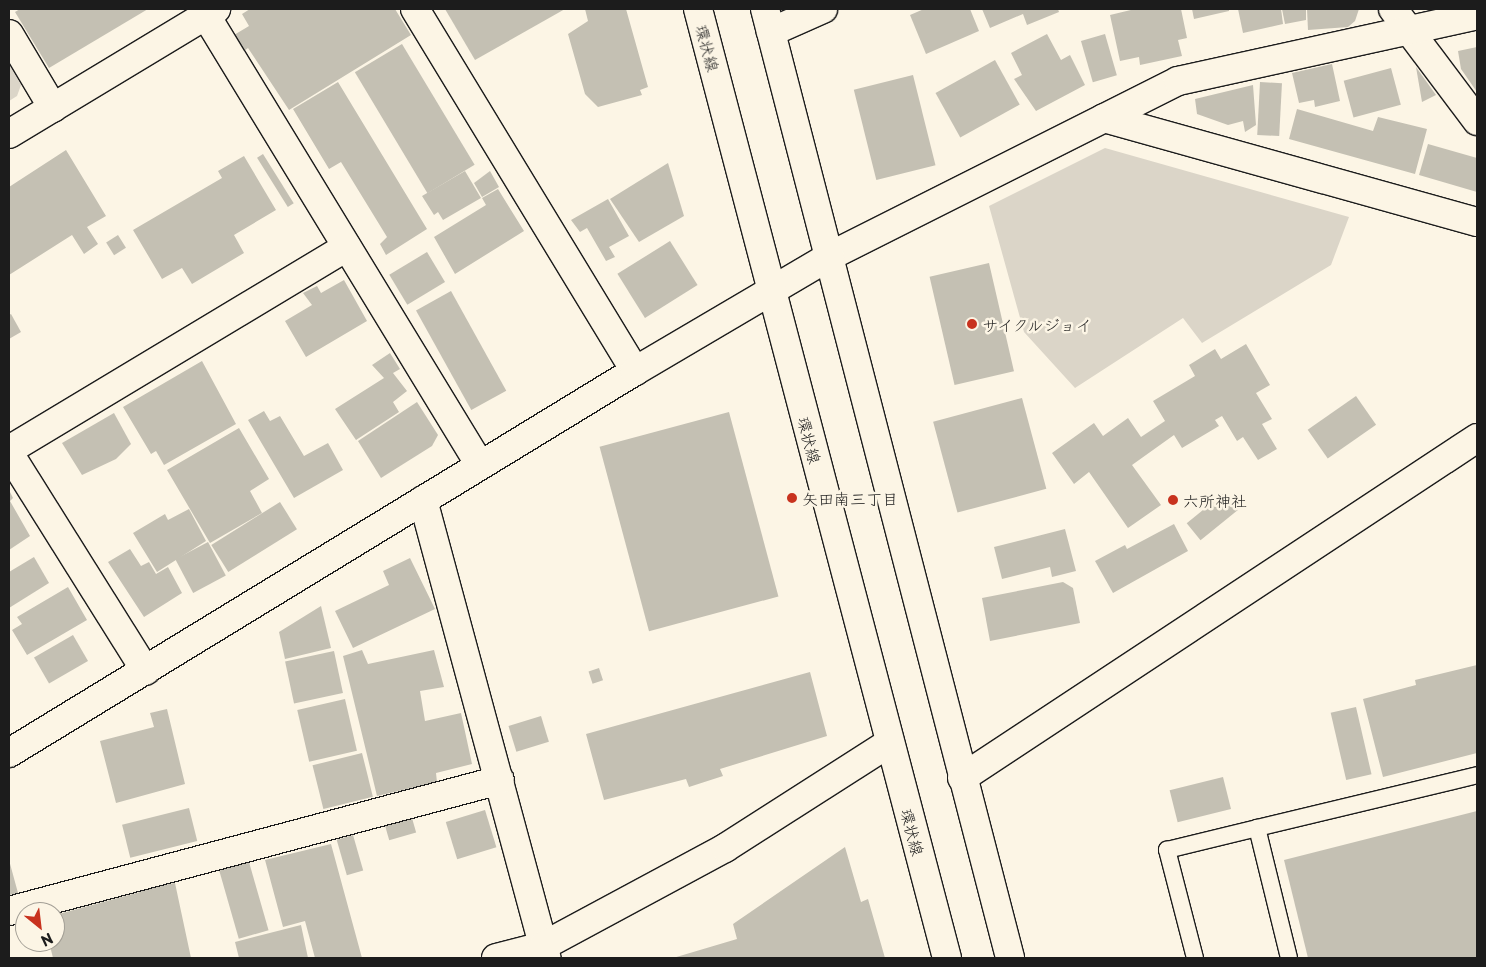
<!DOCTYPE html>
<meta charset="utf-8">
<style>
body{margin:0}
#map{position:relative;width:1486px;height:967px;overflow:hidden;background:#fcf5e5;font-family:"Playpen Sans","Klee One",sans-serif}
div>[style]{position:absolute}
.green>*{inset:0;background:#dbd5c8}
.building>*{inset:0;background:#c4c0b3;transform-origin:0 0}
.roads{filter:drop-shadow(1px 0 #1c1c1c) drop-shadow(-1px 0 #1c1c1c) drop-shadow(0 1px #1c1c1c) drop-shadow(0 -1px #1c1c1c)}
.service>*{height:16px;margin:-8px;padding:0 8px;transform-origin:8px;border-radius:8px;background:#fcf5e5}
.minor>*{height:28px;margin:-14px;padding:0 14px;transform-origin:14px;border-radius:14px;background:#fcf5e5}
.tertiary>*{height:28px;margin:-14px;padding:0 14px;transform-origin:14px;border-radius:14px;background:#fcf5e5}
.primary>*{height:28px;margin:-14px;padding:0 14px;transform-origin:14px;border-radius:14px;background:#fcf5e5}
.dots>*{width:14px;height:14px;translate:-50% -50%;box-sizing:border-box;border:2px solid #fcf5e5;border-radius:50%}
span{translate:-50% -50%;white-space:nowrap;text-align:center;line-height:1.15;-webkit-text-stroke:5px #fcf5e5;paint-order:stroke}
.street-label{font-size:16px;color:#1c1c1c}
.poi-label{font-size:16px;color:#1c1c1c}
.left{translate:0 -50%;text-align:left}
.frame{position:absolute;inset:0;border:10px solid #1c1c1c;pointer-events:none}
.north{position:absolute;left:15px;top:902px;width:50px;height:50px;box-sizing:border-box;background:#fcf5e5;border:1px solid #a29e95;border-radius:50%;rotate:151deg;font-size:14px;font-weight:700;line-height:20px;text-align:center;color:#1c1c1c}
.north::after{content:'';display:block;margin:auto;width:18px;height:22px;background:#c8321e;clip-path:polygon(50% 0,100% 100%,50% 72%,0 100%)}
</style>
<div id="map">
<div class="green">
<div style="clip-path:polygon(9px 64px,21px 85px,17px 96px,9px 101px)"></div>
<div style="clip-path:polygon(1105px 148px,1349px 217px,1331px 265px,1202px 343px,1183px 318px,1075px 388px,1024px 332px,989px 206px)"></div>
</div>
<div class="building">
<div style="clip-path:polygon(20px 9px,148px 9px,49px 68px,15px 12px)"></div>
<div style="clip-path:polygon(250px 9px,395px 9px,411px 35px,289px 110px,248px 48px,244px 51px,234px 35px,249px 26px,242px 14px)"></div>
<div style="clip-path:polygon(445px 9px,565px 9px,475px 60px)"></div>
<div style="clip-path:polygon(585px 9px,626px 9px,648px 87px,640px 90px,642px 95px,598px 107px,585px 94px,568px 34px,588px 21px)"></div>
<div style="clip-path:polygon(924px 9px,970px 9px,979px 31px,926px 54px,910px 15px)"></div>
<div style="clip-path:polygon(982px 9px,1058px 9px,1059px 12px,1027px 25px,1023px 14px,990px 28px)"></div>
<div style="clip-path:polygon(1135px 9px,1181px 9px,1187px 38px,1178px 40px,1182px 56px,1140px 65px,1139px 57px,1120px 61px,1110px 15px)"></div>
<div style="clip-path:polygon(1192px 9px,1229px 9px,1229px 11px,1194px 19px)"></div>
<div style="clip-path:polygon(1238px 9px,1281px 9px,1283px 24px,1243px 33px)"></div>
<div style="clip-path:polygon(1282px 9px,1306px 9px,1306px 20px,1285px 24px)"></div>
<div style="clip-path:polygon(1307px 9px,1359px 9px,1355px 21px,1348px 27px,1308px 30px)"></div>
<div style="clip-path:polygon(1047px 34px,1061px 60px,1070px 55px,1085px 85px,1036px 111px,1014px 79px,1022px 75px,1011px 53px)"></div>
<div style="left:1105px;top:34px;width:43px;height:25px;rotate:74deg"></div>
<div style="left:402px;top:44px;width:141px;height:55px;rotate:59deg"></div>
<div style="clip-path:polygon(1477px 47px,1477px 92px,1461px 69px,1458px 51px)"></div>
<div style="left:995px;top:60px;width:51px;height:68px;rotate:61deg"></div>
<div style="clip-path:polygon(1332px 64px,1340px 101px,1315px 107px,1314px 100px,1299px 103px,1292px 73px)"></div>
<div style="clip-path:polygon(1416px 67px,1436px 95px,1422px 102px)"></div>
<div style="left:1391px;top:68px;width:38px;height:49px;rotate:75deg"></div>
<div style="left:913px;top:75px;width:93px;height:61px;rotate:76deg"></div>
<div style="clip-path:polygon(338px 82px,427px 229px,386px 255px,380px 244px,387px 237px,341px 162px,329px 169px,293px 109px)"></div>
<div style="left:1260px;top:82px;width:22px;height:53px;rotate:3deg"></div>
<div style="clip-path:polygon(1253px 85px,1256px 125px,1245px 132px,1243px 121px,1228px 125px,1197px 114px,1195px 99px)"></div>
<div style="clip-path:polygon(1297px 109px,1373px 131px,1378px 117px,1427px 129px,1415px 174px,1289px 139px)"></div>
<div style="clip-path:polygon(1428px 144px,1477px 158px,1477px 192px,1419px 175px)"></div>
<div style="clip-path:polygon(66px 150px,106px 216px,87px 227px,98px 244px,84px 254px,72px 235px,9px 275px,9px 187px)"></div>
<div style="left:263px;top:154px;width:58px;height:7px;rotate:58deg"></div>
<div style="clip-path:polygon(244px 156px,276px 210px,234px 235px,244px 253px,192px 284px,182px 268px,162px 279px,133px 230px,222px 178px,218px 171px)"></div>
<div style="clip-path:polygon(668px 163px,684px 216px,639px 242px,610px 199px)"></div>
<div style="clip-path:polygon(465px 171px,481px 198px,443px 220px,438px 212px,434px 215px,422px 196px)"></div>
<div style="clip-path:polygon(490px 171px,499px 187px,482px 197px,474px 183px)"></div>
<div style="clip-path:polygon(498px 189px,524px 231px,455px 274px,434px 237px,486px 205px,482px 198px)"></div>
<div style="clip-path:polygon(608px 199px,629px 236px,609px 247px,615px 257px,606px 261px,587px 228px,580px 232px,571px 220px)"></div>
<div style="left:118px;top:235px;width:15px;height:14px;rotate:58deg"></div>
<div style="left:670px;top:241px;width:52px;height:62px;rotate:58deg"></div>
<div style="left:427px;top:252px;width:35px;height:44px;rotate:59deg"></div>
<div style="left:989px;top:263px;width:111px;height:61px;rotate:77deg"></div>
<div style="clip-path:polygon(344px 280px,367px 321px,306px 357px,285px 321px,312px 305px,303px 293px,317px 286px,321px 293px)"></div>
<div style="left:451px;top:291px;width:114px;height:40px;rotate:61deg"></div>
<div style="clip-path:polygon(11px 314px,21px 332px,9px 339px,9px 315px)"></div>
<div style="clip-path:polygon(1246px 344px,1270px 385px,1256px 393px,1272px 419px,1262px 424px,1277px 449px,1258px 460px,1243px 437px,1237px 441px,1222px 416px,1215px 420px,1219px 426px,1182px 448px,1174px 435px,1132px 465px,1161px 505px,1128px 528px,1089px 472px,1074px 484px,1052px 453px,1094px 423px,1103px 436px,1128px 418px,1141px 437px,1165px 421px,1153px 401px,1195px 376px,1189px 365px,1215px 349px,1221px 359px)"></div>
<div style="clip-path:polygon(390px 353px,400px 369px,393px 373px,407px 391px,393px 402px,399px 412px,356px 440px,335px 409px,384px 378px,372px 365px)"></div>
<div style="clip-path:polygon(202px 361px,236px 424px,164px 465px,156px 451px,151px 454px,123px 407px)"></div>
<div style="left:1356px;top:396px;width:35px;height:59px;rotate:55deg"></div>
<div style="left:1022px;top:398px;width:94px;height:92px;rotate:75deg"></div>
<div style="clip-path:polygon(417px 402px,438px 435px,432px 446px,381px 478px,358px 441px)"></div>
<div style="clip-path:polygon(264px 411px,270px 421px,280px 416px,304px 456px,328px 443px,343px 470px,294px 498px,248px 420px)"></div>
<div style="left:729px;top:412px;width:191px;height:134px;rotate:75deg"></div>
<div style="clip-path:polygon(114px 413px,131px 444px,116px 459px,82px 475px,62px 443px)"></div>
<div style="clip-path:polygon(239px 428px,269px 479px,250px 491px,262px 513px,210px 543px,167px 470px)"></div>
<div style="clip-path:polygon(9px 490px,13px 498px,10px 501px,30px 536px,9px 550px)"></div>
<div style="left:1224px;top:493px;width:22px;height:48px;rotate:51deg"></div>
<div style="left:280px;top:502px;width:32px;height:81px;rotate:58deg"></div>
<div style="clip-path:polygon(189px 509px,206px 541px,157px 572px,133px 533px,165px 514px,168px 520px)"></div>
<div style="clip-path:polygon(1174px 524px,1188px 551px,1113px 593px,1095px 561px,1125px 545px,1127px 549px)"></div>
<div style="clip-path:polygon(1065px 529px,1076px 571px,1052px 577px,1050px 567px,1002px 579px,994px 547px)"></div>
<div style="left:208px;top:542px;width:38px;height:37px;rotate:62deg"></div>
<div style="clip-path:polygon(130px 549px,141px 566px,149px 562px,156px 574px,168px 567px,182px 593px,144px 617px,108px 562px)"></div>
<div style="clip-path:polygon(34px 557px,49px 583px,9px 608px,9px 572px)"></div>
<div style="clip-path:polygon(410px 558px,435px 609px,353px 648px,335px 611px,389px 585px,383px 571px)"></div>
<div style="clip-path:polygon(1063px 582px,1073px 588px,1080px 623px,990px 641px,982px 598px)"></div>
<div style="clip-path:polygon(68px 587px,87px 620px,27px 655px,12px 630px,22px 624px,17px 617px)"></div>
<div style="clip-path:polygon(321px 606px,331px 648px,285px 659px,279px 632px)"></div>
<div style="left:73px;top:635px;width:30px;height:45px;rotate:60deg"></div>
<div style="clip-path:polygon(362px 650px,368px 664px,434px 650px,444px 687px,420px 691px,425px 721px,461px 713px,472px 764px,436px 773px,437px 782px,377px 796px,343px 656px)"></div>
<div style="left:334px;top:651px;width:43px;height:50px;rotate:78deg"></div>
<div style="clip-path:polygon(1477px 665px,1477px 753px,1383px 777px,1363px 699px,1416px 685px,1415px 680px)"></div>
<div style="left:599px;top:668px;width:13px;height:11px;rotate:72deg"></div>
<div style="clip-path:polygon(810px 672px,827px 736px,720px 769px,723px 776px,689px 787px,686px 779px,604px 800px,586px 734px)"></div>
<div style="left:345px;top:699px;width:53px;height:49px;rotate:77deg"></div>
<div style="left:1356px;top:707px;width:69px;height:26px;rotate:77deg"></div>
<div style="clip-path:polygon(167px 709px,185px 784px,116px 803px,100px 741px,154px 727px,150px 713px)"></div>
<div style="left:541px;top:716px;width:27px;height:34px;rotate:73deg"></div>
<div style="left:362px;top:753px;width:45px;height:51px;rotate:76deg"></div>
<div style="left:1223px;top:777px;width:33px;height:55px;rotate:76deg"></div>
<div style="left:189px;top:808px;width:34px;height:69px;rotate:76deg"></div>
<div style="left:485px;top:810px;width:39px;height:41px;rotate:73deg"></div>
<div style="clip-path:polygon(1477px 811px,1477px 958px,1308px 958px,1284px 860px)"></div>
<div style="left:412px;top:818px;width:15px;height:28px;rotate:74deg"></div>
<div style="left:353px;top:835px;width:37px;height:17px;rotate:74deg"></div>
<div style="clip-path:polygon(331px 844px,362px 958px,315px 958px,305px 921px,283px 927px,265px 860px)"></div>
<div style="clip-path:polygon(845px 847px,861px 902px,868px 899px,885px 958px,673px 958px,737px 939px,733px 924px)"></div>
<div style="clip-path:polygon(9px 860px,18px 893px,9px 895px)"></div>
<div style="left:249px;top:862px;width:71px;height:31px;rotate:74deg"></div>
<div style="clip-path:polygon(175px 883px,191px 958px,53px 958px,49px 942px,55px 942px,55px 915px,140px 892px,139px 889px)"></div>
<div style="clip-path:polygon(301px 925px,308px 958px,239px 958px,235px 942px)"></div>
</div>
<div class="roads">
<div class="service">
<div style="left:1195px;top:958px;width:112px;rotate:-104.5deg"></div>
<div style="left:1167px;top:850px;width:93px;rotate:-13.7deg"></div>
<div style="left:1289px;top:958px;width:134px;rotate:-103.8deg"></div>
<div style="left:1257px;top:828px;width:226px;rotate:-13.5deg"></div>
</div>
<div class="minor">
<div style="left:202px;top:9px;width:534px;rotate:58.63deg"></div>
<div style="left:415px;top:9px;width:424px;rotate:58.7deg"></div>
<div style="left:1393px;top:9px;width:140px;rotate:53.1deg"></div>
<div style="left:771px;top:32px;width:57px;rotate:-23.9deg"></div>
<div style="left:9px;top:34px;width:86px;rotate:59.3deg"></div>
<div style="left:1104px;top:118px;width:387px;rotate:15.6deg"></div>
<div style="left:9px;top:134px;width:242px;rotate:-31.1deg"></div>
<div style="left:830px;top:256px;width:390px;rotate:-26.7deg"></div>
<div style="left:1178px;top:81px;width:306px;rotate:-12.4deg"></div>
<div style="left:9px;top:450px;width:394px;rotate:-31deg"></div>
<div style="left:9px;top:453px;width:257px;rotate:57.9deg"></div>
<div style="left:423px;top:500px;width:474px;rotate:74.9deg"></div>
<div style="left:9px;top:911px;width:508px;rotate:-14.94deg"></div>
<div style="left:496px;top:958px;width:49px;rotate:-14.3deg"></div>
<div style="left:543px;top:946px;width:207px;rotate:-28.3deg"></div>
<div style="left:725px;top:848px;width:195px;rotate:-32.6deg"></div>
</div>
<div class="tertiary">
<div style="left:9px;top:753px;width:733px;rotate:-31.39deg"></div>
<div style="left:635px;top:371px;width:226px;rotate:-30.5deg"></div>
<div style="left:962px;top:778px;width:617px;rotate:-33.43deg"></div>
</div>
<div class="primary">
<div style="left:698px;top:9px;width:981px;rotate:75.3deg"></div>
<div style="left:765px;top:9px;width:980px;rotate:75.52deg"></div>
</div>
</div>
<div class="dots">
<div style="left:972px;top:324px;background:#c8321e"></div>
<div style="left:792px;top:498px;background:#c8321e"></div>
<div style="left:1173px;top:500px;background:#c8321e"></div>
</div>
<div class="street-label">
<span style="left:708px;top:48px;rotate:75deg">環状線</span>
<span style="left:810px;top:440px;rotate:75deg">環状線</span>
<span style="left:913px;top:832px;rotate:75deg">環状線</span>
</div>
<div class="poi-label">
<span class="left" style="left:982px;top:324px">サイクルジョイ</span>
<span class="left" style="left:802px;top:498px">矢田南三丁目</span>
<span class="left" style="left:1183px;top:500px">六所神社</span>
</div>
<div class="frame"></div>
<div class="north">N</div>
</div>
